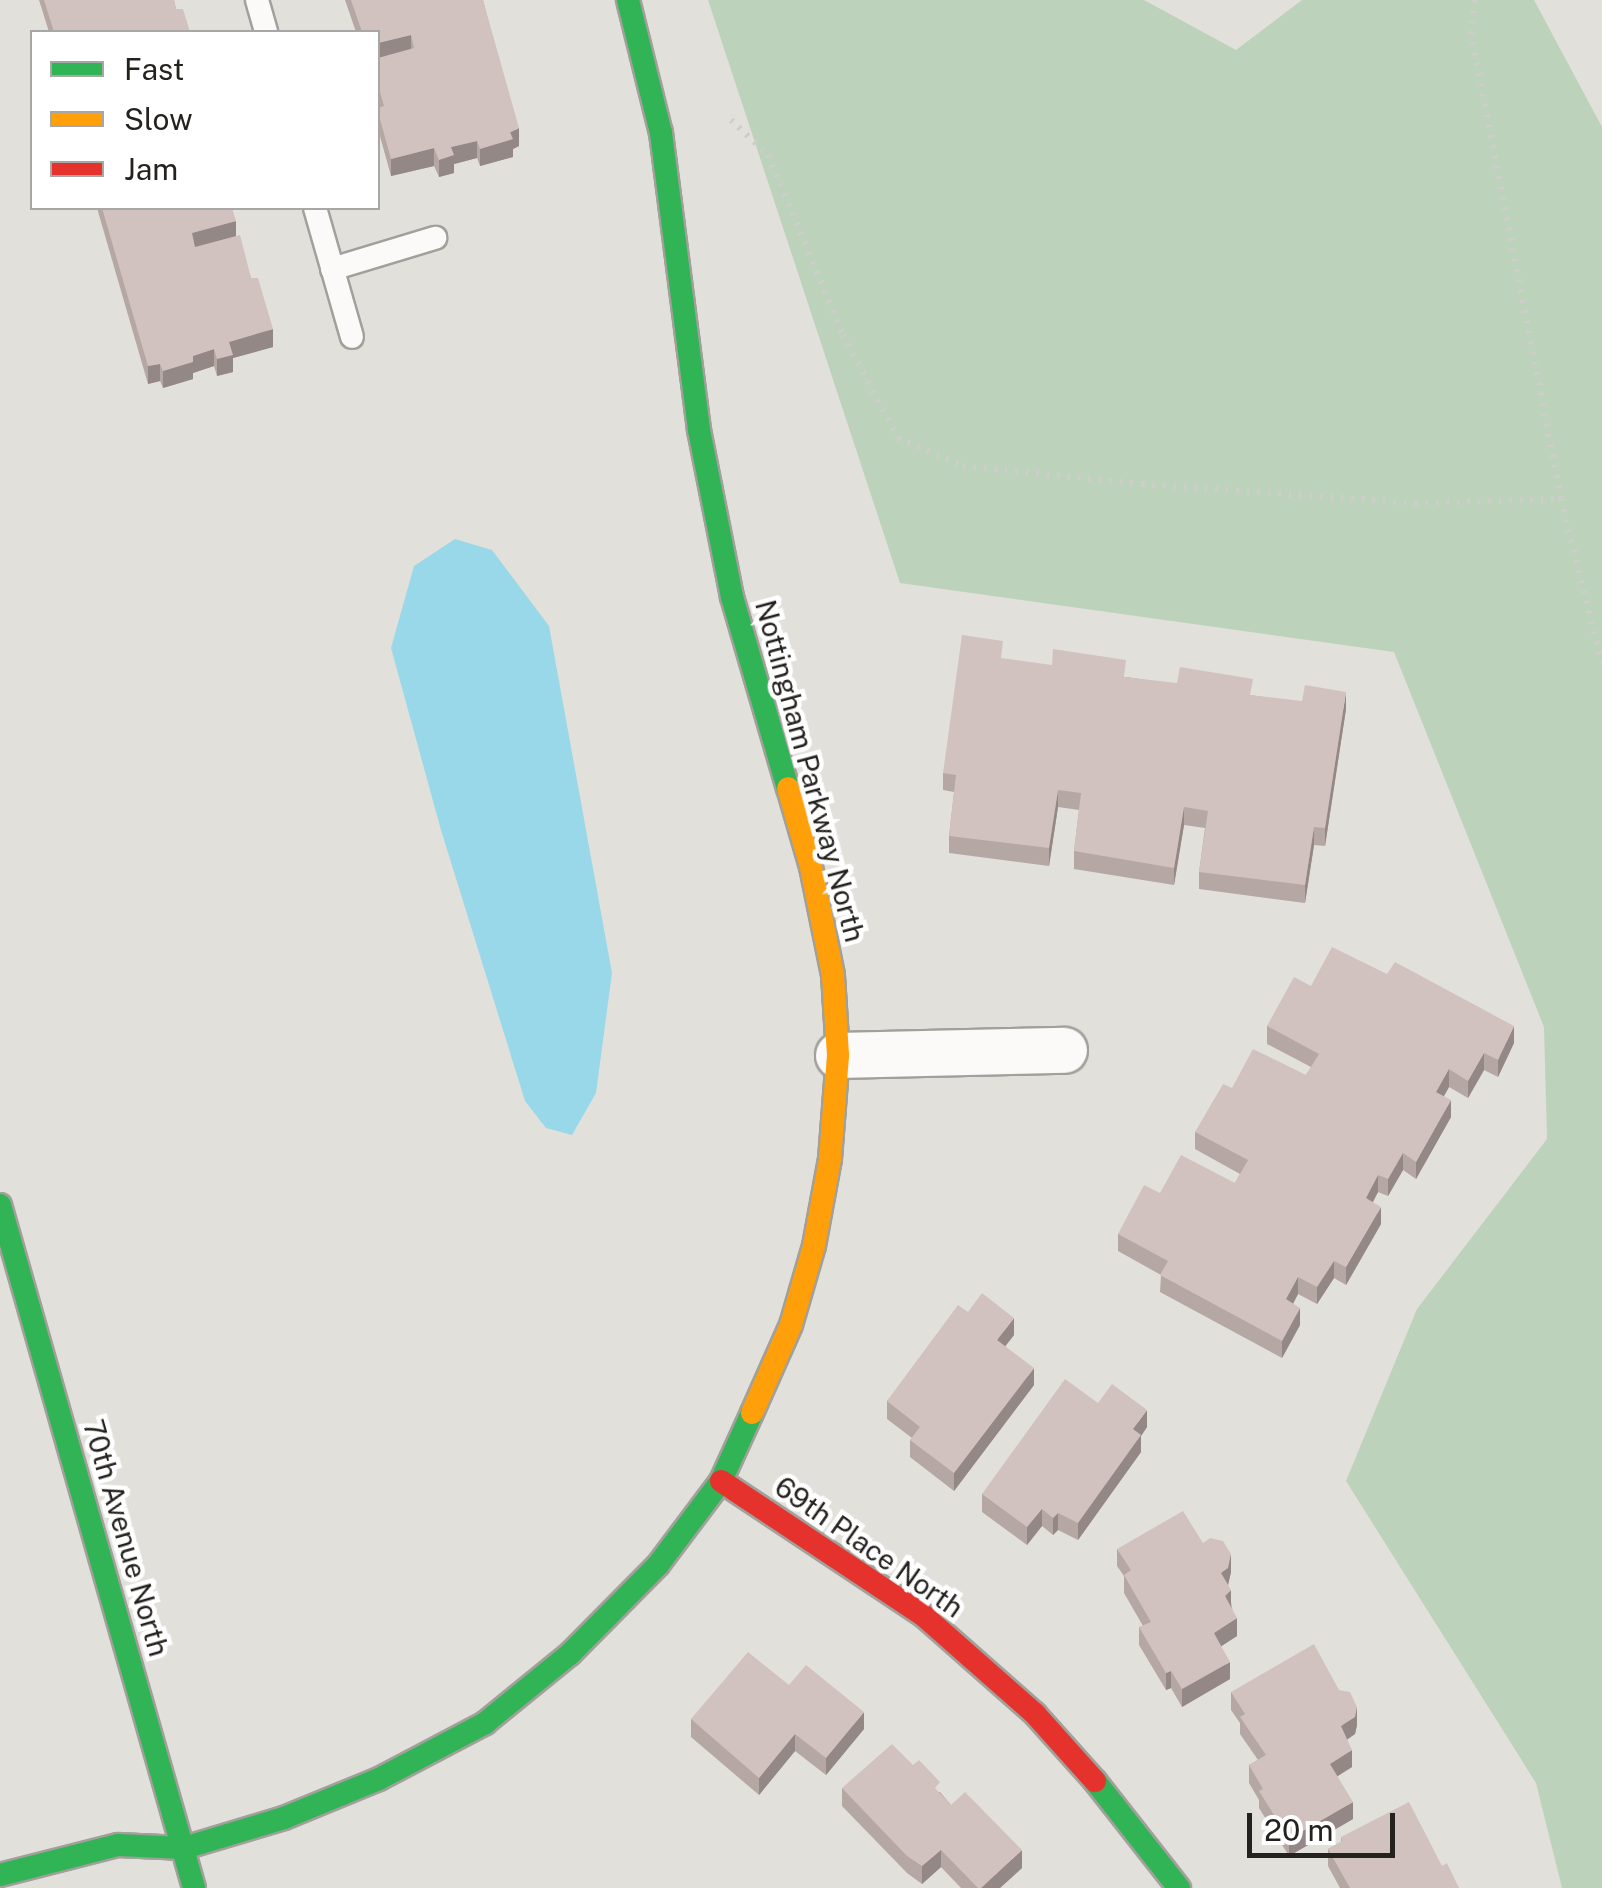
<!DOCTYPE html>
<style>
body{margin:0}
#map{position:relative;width:1602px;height:1888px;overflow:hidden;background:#e2e0da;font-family:"Public Sans",sans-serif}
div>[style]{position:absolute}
.green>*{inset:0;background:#bdd2bb}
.water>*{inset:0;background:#99d8e9}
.path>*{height:6px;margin-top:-3px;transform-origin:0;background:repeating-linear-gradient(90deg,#cecdcc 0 2.5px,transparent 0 10.5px)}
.roads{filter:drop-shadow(2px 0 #a2a09b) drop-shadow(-2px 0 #a2a09b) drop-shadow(0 2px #a2a09b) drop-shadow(0 -2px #a2a09b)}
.lane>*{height:22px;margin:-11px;padding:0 11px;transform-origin:11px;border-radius:11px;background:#fbfaf9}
.street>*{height:45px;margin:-22.5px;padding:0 22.5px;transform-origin:22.5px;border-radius:22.5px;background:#fbfaf9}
.fast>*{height:22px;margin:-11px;padding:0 11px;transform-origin:11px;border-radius:11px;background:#30b455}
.slow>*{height:22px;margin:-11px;padding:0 11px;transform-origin:11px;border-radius:11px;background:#ff9f0a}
.jam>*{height:22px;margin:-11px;padding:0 11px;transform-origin:11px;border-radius:11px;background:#e5322d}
.wall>*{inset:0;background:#b5a7a4}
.shaded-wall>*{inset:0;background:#938886}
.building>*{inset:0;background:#d2c2bf}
span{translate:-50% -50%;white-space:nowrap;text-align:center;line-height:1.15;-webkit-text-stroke:9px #fff;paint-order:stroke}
.street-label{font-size:28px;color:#24221f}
.legend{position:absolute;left:30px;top:30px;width:350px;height:180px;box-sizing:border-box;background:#fff;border:2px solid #a7a7a5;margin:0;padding:12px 18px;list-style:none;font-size:30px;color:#24221f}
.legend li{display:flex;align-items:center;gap:20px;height:50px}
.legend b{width:50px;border:2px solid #a7a7a5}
.scale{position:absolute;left:1247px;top:1813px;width:148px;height:45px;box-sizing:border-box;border:5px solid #24221f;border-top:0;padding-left:12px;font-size:30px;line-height:35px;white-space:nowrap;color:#24221f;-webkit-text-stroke:8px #fff;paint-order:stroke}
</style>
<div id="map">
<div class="green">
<div style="clip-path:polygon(708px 0,1144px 0,1236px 50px,1302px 0,1534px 0,1602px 127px,1602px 1888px,1562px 1888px,1536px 1783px,1346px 1481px,1417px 1309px,1547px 1139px,1544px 1027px,1394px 652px,900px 583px)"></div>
</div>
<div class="water">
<div style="clip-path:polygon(455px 539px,492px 550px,549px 626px,612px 973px,596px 1093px,572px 1135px,546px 1128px,525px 1101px,441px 830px,391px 648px,414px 566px)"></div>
</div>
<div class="path">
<div style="left:1475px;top:0;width:32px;rotate:97deg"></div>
<div style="left:1471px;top:32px;width:476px;rotate:79.1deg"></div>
<div style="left:731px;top:120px;width:51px;rotate:43.4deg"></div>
<div style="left:768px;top:155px;width:195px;rotate:67.4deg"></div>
<div style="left:843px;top:335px;width:117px;rotate:61.9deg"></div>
<div style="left:898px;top:438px;width:71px;rotate:23.3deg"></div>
<div style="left:963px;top:466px;width:180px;rotate:5.7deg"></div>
<div style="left:1142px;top:484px;width:274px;rotate:4deg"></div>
<div style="left:1415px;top:503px;width:146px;rotate:-1.6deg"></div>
<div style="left:1561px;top:499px;width:170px;rotate:76deg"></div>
</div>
<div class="roads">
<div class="lane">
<div style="left:257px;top:0;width:33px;rotate:74deg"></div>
<div style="left:315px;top:208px;width:134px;rotate:74deg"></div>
<div style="left:332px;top:269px;width:108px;rotate:-16.8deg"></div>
</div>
<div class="street">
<div style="left:838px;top:1055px;width:226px;rotate:-1.3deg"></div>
</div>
<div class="fast">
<div style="left:628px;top:0;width:137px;rotate:76.1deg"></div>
<div style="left:661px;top:133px;width:299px;rotate:82.7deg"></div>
<div style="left:699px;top:430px;width:170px;rotate:78.8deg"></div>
<div style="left:732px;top:597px;width:199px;rotate:73.7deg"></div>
<div style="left:0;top:1205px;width:710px;rotate:74.14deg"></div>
<div style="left:1095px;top:1781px;width:136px;rotate:51.9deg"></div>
<div style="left:0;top:1875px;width:122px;rotate:-14.3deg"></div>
<div style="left:118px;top:1845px;width:66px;rotate:2.6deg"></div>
<div style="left:184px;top:1848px;width:104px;rotate:-16.7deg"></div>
<div style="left:284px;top:1818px;width:103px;rotate:-22.3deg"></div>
<div style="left:379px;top:1779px;width:120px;rotate:-27.8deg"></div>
<div style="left:485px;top:1723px;width:109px;rotate:-39.1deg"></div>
<div style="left:570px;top:1654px;width:125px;rotate:-45.3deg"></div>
<div style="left:658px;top:1565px;width:105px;rotate:-53.1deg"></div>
<div style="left:721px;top:1481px;width:75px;rotate:-65.5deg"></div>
</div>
<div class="slow">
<div style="left:752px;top:1413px;width:96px;rotate:-66.1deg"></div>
<div style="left:791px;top:1325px;width:82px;rotate:-73.8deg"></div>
<div style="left:814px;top:1246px;width:88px;rotate:-79.6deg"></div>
<div style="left:830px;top:1159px;width:104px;rotate:-85.6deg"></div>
<div style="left:838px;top:1055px;width:80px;rotate:-93.6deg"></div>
<div style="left:833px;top:975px;width:110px;rotate:-101.5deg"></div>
<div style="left:811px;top:867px;width:82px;rotate:-106.2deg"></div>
</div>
<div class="jam">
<div style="left:721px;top:1481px;width:244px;rotate:33.6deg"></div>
<div style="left:924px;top:1616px;width:148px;rotate:41.4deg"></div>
<div style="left:1035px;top:1714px;width:90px;rotate:48.2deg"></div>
</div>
</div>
<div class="wall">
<div style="clip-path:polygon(39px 0,174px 0,176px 9px,190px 32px,49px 32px)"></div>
<div style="clip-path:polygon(345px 0,483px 0,519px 146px,513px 149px,513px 157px,480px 166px,477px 158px,454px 164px,454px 173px,439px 177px,434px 166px,391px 176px,378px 129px,378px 108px,379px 108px,378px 102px,378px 32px,356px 32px)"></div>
<div style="clip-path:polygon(97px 208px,232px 208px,236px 236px,251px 278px,273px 347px,233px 358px,233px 372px,217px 376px,214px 366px,193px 373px,193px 379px,163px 388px,160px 381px,148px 384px)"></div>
<div style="clip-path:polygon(1126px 677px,1346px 709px,1325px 846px,1314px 845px,1305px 903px,1199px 889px,1199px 872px,1205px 828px,1184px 825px,1174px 885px,1074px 869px,1074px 851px,1079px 810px,1058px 807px,1049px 866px,949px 853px,949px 836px,954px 792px,943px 790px,943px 773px)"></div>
<div style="clip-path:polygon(1311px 986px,1514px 1043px,1498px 1077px,1484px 1070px,1468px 1098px,1449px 1087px,1444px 1096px,1451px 1117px,1416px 1179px,1403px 1170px,1388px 1196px,1378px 1192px,1373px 1202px,1381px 1224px,1346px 1285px,1334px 1278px,1317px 1304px,1298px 1294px,1293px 1304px,1300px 1325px,1282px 1358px,1160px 1292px,1161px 1275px,1118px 1251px,1118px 1234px,1160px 1193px,1235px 1183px,1240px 1174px,1195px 1149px,1195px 1132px,1232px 1088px,1306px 1075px,1311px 1067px,1267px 1044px,1267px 1026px)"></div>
<div style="clip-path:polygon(968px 1312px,1014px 1335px,1005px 1346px,1034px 1385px,954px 1491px,910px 1457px,910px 1440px,912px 1438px,887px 1419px,887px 1401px)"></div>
<div style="clip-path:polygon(1098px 1403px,1147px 1427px,1141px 1436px,1141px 1452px,1078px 1540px,1058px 1530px,1053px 1535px,1042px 1526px,1027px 1545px,982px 1512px,982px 1494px)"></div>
<div style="clip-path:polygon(1203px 1543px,1231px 1572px,1228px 1585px,1237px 1636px,1221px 1646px,1230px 1679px,1182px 1707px,1171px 1688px,1166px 1690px,1139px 1645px,1139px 1627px,1143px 1626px,1124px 1593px,1124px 1576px,1117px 1566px,1117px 1549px)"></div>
<div style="clip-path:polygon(789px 1685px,864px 1729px,826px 1775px,795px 1751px,759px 1795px,691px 1737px,691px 1719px)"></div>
<div style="clip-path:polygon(1231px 1692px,1357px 1725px,1355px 1734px,1347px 1739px,1352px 1767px,1337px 1776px,1353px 1819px,1289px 1856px,1259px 1808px,1259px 1800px,1249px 1783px,1249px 1765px,1258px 1760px,1240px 1734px,1240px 1723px,1231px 1710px)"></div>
<div style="clip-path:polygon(842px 1788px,940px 1792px,951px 1805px,1022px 1868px,1000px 1888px,961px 1888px,941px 1867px,922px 1884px,907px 1873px,842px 1806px)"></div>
<div style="clip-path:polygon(1341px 1837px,1442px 1866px,1459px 1888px,1340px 1888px,1328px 1866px,1328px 1849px,1341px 1842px)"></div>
</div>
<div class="shaded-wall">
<div style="clip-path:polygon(411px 35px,411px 52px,378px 61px,378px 43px)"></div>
<div style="clip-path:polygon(519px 128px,519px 146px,513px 149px,513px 157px,480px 166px,480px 149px)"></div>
<div style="clip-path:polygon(477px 141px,477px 158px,454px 164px,454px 173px,439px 177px,439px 160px,451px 147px)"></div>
<div style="clip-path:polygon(434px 148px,434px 166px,391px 176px,391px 159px)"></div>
<div style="clip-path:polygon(236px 221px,236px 239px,192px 250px,192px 233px)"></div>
<div style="clip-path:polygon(273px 329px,273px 347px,233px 358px,233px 372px,217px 376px,217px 359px,229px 342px)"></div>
<div style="clip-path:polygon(214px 349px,214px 366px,193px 373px,193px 379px,163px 388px,163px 371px,193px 356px)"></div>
<div style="clip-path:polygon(160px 364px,160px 381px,148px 384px,148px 366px)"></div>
<div style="clip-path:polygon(1346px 692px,1346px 709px,1325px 846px,1325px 828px)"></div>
<div style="clip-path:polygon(1058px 790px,1058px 807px,1049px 866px,1049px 848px)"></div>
<div style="clip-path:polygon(1184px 807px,1184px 825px,1174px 885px,1174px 868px)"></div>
<div style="clip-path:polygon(1314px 827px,1314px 845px,1305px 903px,1305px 885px)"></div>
<div style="clip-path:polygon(1514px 1026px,1514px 1043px,1498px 1077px,1498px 1060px)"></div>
<div style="clip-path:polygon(1484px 1053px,1484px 1070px,1468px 1098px,1468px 1081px)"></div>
<div style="clip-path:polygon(1449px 1069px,1449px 1087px,1436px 1110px,1436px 1092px)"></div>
<div style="clip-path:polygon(1451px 1100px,1451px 1117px,1416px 1179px,1416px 1162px)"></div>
<div style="clip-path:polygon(1403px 1153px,1403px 1170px,1388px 1196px,1388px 1179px)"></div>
<div style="clip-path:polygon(1378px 1175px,1378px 1192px,1366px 1215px,1366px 1198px)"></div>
<div style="clip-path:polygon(1381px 1207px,1381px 1224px,1346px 1285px,1346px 1267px)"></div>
<div style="clip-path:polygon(1334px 1261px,1334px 1278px,1317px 1304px,1317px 1287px)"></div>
<div style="clip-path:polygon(1298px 1277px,1298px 1294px,1286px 1317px,1286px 1299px)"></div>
<div style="clip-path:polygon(1300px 1308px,1300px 1325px,1282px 1358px,1282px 1341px)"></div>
<div style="clip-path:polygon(1014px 1318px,1014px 1335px,997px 1357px,997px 1340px)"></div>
<div style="clip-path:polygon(1034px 1368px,1034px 1385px,954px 1491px,954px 1473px)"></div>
<div style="clip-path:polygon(1147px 1410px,1147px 1427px,1141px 1436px,1141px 1452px,1078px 1540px,1078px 1523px,1133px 1429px)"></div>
<div style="clip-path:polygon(1042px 1509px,1042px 1526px,1027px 1545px,1027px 1527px)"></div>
<div style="clip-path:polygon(1058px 1513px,1058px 1530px,1053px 1535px,1053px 1518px)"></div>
<div style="clip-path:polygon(1231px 1554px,1231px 1572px,1228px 1585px,1221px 1573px)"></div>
<div style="clip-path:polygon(1231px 1590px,1231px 1608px,1225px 1596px)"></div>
<div style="clip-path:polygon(1237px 1618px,1237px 1636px,1214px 1651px,1214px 1633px)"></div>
<div style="clip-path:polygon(1230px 1662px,1230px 1679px,1182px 1707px,1182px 1689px)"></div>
<div style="clip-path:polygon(1171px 1671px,1171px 1688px,1166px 1690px,1166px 1673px)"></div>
<div style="clip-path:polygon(1357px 1707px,1357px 1725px,1355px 1734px,1341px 1744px,1341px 1726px)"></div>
<div style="clip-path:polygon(864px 1712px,864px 1729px,826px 1775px,826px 1758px)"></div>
<div style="clip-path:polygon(795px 1734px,795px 1751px,759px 1795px,759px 1778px)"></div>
<div style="clip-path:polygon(1352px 1750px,1352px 1767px,1330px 1781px,1330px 1764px)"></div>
<div style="clip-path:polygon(1353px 1802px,1353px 1819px,1289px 1856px,1289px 1839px)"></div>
<div style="clip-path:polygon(941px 1850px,941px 1867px,922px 1884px,922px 1866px)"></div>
<div style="clip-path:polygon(1022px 1850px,1022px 1868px,1000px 1888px,981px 1888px)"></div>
</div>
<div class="building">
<div style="clip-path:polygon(44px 0,174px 0,176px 9px,183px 9px,190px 32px,54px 32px)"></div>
<div style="clip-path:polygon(351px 0,483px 0,519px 128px,510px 132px,513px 139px,480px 149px,477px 141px,451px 147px,454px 155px,439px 160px,434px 148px,391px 159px,378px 112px,378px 108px,384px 106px,378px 85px,378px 58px,414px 48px,411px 35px,378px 43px,378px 32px,362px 32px)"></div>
<div style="clip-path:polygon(102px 208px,232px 208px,236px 221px,192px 233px,195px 247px,240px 235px,251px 278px,258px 278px,273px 329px,229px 342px,233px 355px,217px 359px,214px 349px,193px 356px,193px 362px,163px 371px,160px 364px,148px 366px)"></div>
<div style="clip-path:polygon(962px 635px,1003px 641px,1001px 658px,1052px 665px,1053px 649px,1126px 660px,1124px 677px,1177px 683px,1180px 667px,1253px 679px,1250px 695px,1302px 701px,1305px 685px,1346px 692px,1325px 828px,1314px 827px,1305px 885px,1199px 872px,1208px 811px,1184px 807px,1174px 868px,1074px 851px,1081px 793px,1058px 790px,1049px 848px,949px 836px,956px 775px,943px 773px)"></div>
<div style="clip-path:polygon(1332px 947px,1387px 974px,1395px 962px,1514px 1026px,1498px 1060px,1484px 1053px,1468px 1081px,1449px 1069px,1436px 1092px,1451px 1100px,1416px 1162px,1403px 1153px,1388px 1179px,1378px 1175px,1366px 1198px,1381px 1207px,1346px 1267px,1334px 1261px,1317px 1287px,1298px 1277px,1286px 1299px,1300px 1308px,1282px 1341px,1160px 1275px,1168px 1261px,1118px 1234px,1144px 1185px,1160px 1193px,1181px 1155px,1235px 1183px,1248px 1160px,1195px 1132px,1223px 1084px,1232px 1088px,1253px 1049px,1306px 1075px,1319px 1054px,1267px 1026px,1294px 977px,1311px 986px)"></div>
<div style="clip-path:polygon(982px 1293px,1014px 1318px,997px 1340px,1034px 1368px,954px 1473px,910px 1440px,920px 1427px,887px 1401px,958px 1305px,968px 1312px)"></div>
<div style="clip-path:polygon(1065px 1379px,1098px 1403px,1112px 1384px,1147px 1410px,1133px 1429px,1141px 1435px,1078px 1523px,1058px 1513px,1053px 1518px,1042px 1509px,1027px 1527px,982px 1494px)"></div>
<div style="clip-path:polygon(1183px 1511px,1203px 1543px,1210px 1538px,1223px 1541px,1231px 1554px,1228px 1568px,1221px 1573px,1231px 1590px,1225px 1596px,1237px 1618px,1214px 1633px,1230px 1662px,1182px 1689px,1171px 1671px,1166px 1673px,1139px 1627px,1151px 1622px,1124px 1575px,1131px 1570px,1117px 1549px)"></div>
<div style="clip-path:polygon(1314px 1644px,1339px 1690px,1350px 1692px,1357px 1707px,1355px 1717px,1341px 1726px,1352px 1750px,1330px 1764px,1353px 1802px,1289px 1839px,1259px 1791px,1263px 1789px,1249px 1765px,1266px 1755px,1240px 1717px,1245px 1714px,1231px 1692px)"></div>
<div style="clip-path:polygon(748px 1652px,789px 1685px,806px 1665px,864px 1712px,826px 1758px,795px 1734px,759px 1778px,691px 1719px)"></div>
<div style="clip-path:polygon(892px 1744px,913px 1765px,919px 1760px,940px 1782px,935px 1788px,951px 1805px,965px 1792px,1022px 1850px,981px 1888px,978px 1888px,941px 1850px,922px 1866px,907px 1856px,842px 1788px)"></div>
<div style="clip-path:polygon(1409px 1802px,1442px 1866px,1447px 1863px,1459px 1888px,1350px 1888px,1328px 1849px,1342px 1841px,1341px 1837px)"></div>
</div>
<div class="street-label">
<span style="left:810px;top:771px;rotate:75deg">Nottingham Parkway North</span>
<span style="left:126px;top:1538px;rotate:74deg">70th Avenue North</span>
<span style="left:869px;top:1547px;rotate:35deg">69th Place North</span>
</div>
<ul class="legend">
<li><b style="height:12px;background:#30b455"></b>Fast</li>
<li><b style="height:12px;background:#ff9f0a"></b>Slow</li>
<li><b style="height:12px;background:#e5322d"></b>Jam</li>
</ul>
<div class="scale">20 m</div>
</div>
